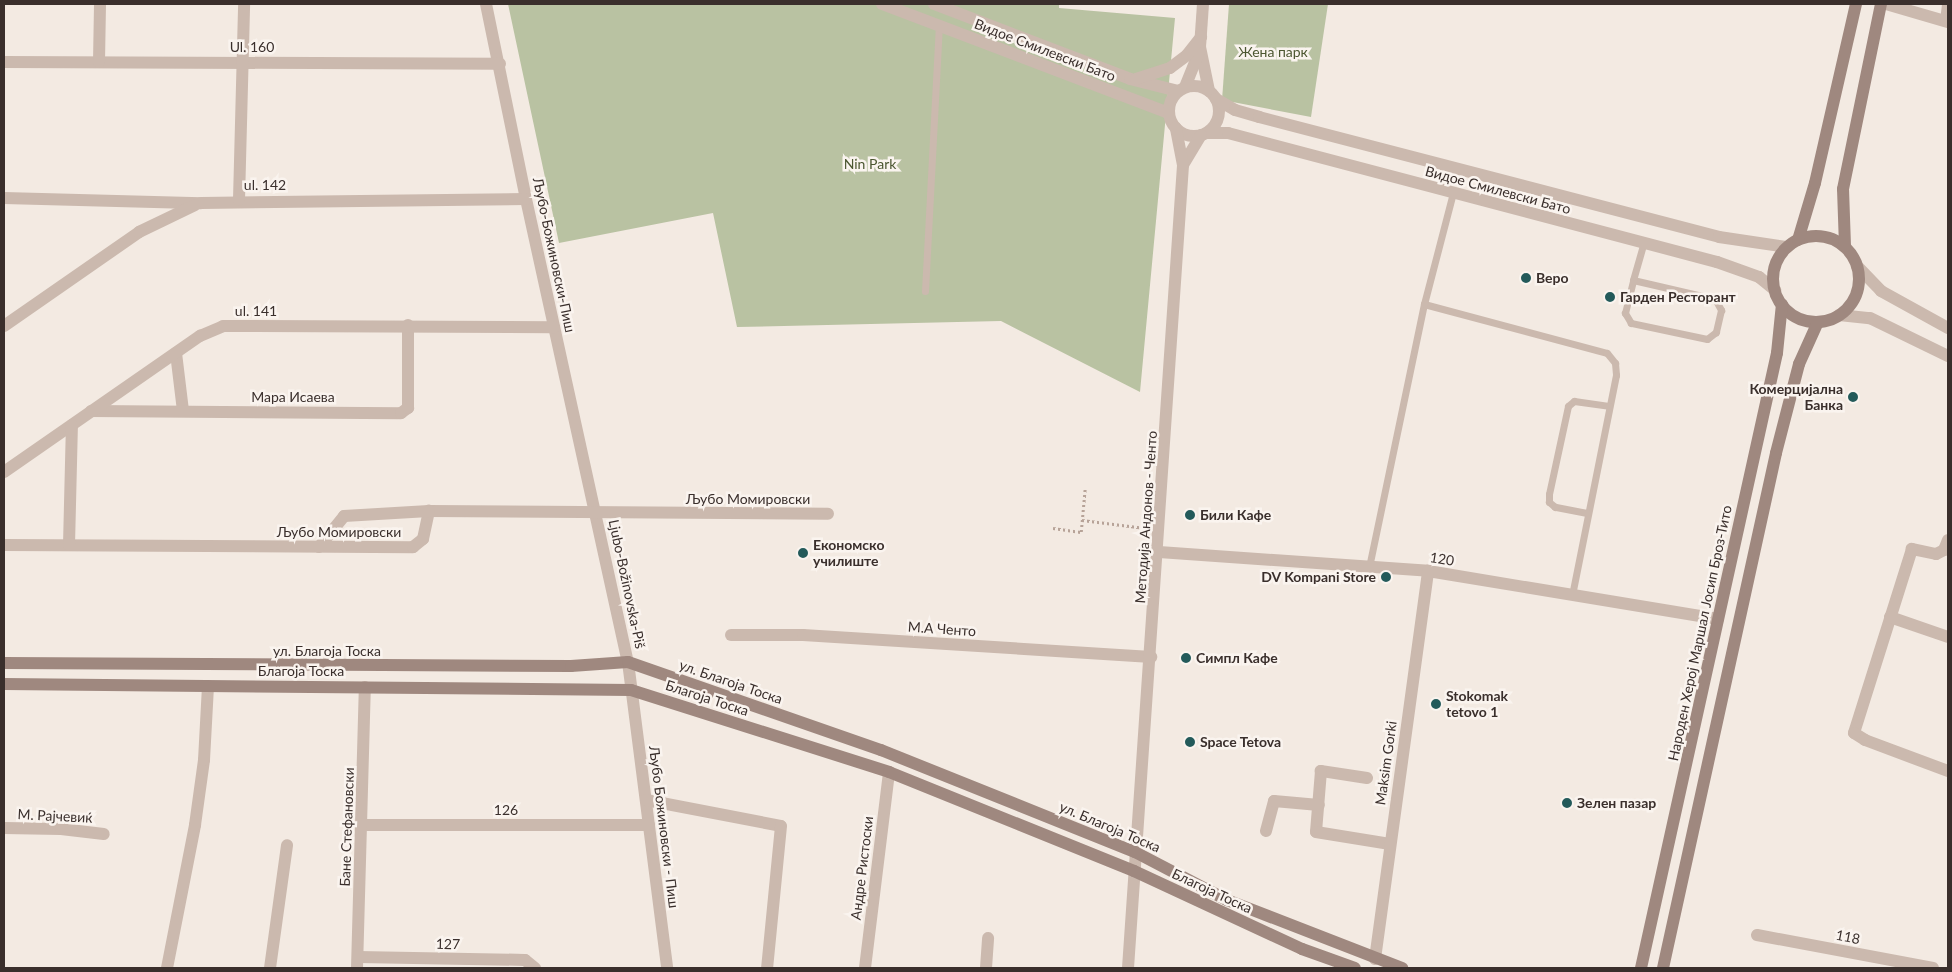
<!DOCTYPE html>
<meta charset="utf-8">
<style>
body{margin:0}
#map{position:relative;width:1952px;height:972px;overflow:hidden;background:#f3eae2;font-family:Lato,sans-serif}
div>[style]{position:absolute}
.green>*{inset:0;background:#b9c2a2}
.path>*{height:2.5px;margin-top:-1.25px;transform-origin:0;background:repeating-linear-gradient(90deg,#b7a398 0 2.5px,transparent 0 5px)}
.service>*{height:7px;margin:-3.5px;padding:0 3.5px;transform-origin:3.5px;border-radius:3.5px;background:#cbb9ae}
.minor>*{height:12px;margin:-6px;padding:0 6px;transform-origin:6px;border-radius:6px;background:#cbb9ae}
.tertiary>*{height:12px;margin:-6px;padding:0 6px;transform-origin:6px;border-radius:6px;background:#cbb9ae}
.tertiary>.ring{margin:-6px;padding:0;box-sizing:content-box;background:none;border:12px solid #cbb9ae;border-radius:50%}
.secondary>*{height:12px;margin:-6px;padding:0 6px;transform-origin:6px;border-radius:6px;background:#9f887f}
.secondary>.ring{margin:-6px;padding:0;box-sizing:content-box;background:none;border:12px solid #9f887f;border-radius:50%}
.dots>*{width:14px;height:14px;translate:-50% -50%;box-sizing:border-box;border:2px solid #faf4ef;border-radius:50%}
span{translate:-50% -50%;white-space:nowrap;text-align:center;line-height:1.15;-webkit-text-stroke:5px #faf4ef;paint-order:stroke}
.street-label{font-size:14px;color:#3a2f2c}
.park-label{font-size:14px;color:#4c5731}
.poi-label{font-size:14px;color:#3a2f2c;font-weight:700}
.left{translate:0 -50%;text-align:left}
.right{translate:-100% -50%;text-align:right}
.frame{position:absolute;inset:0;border:5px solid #3a2f2c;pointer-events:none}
</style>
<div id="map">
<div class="green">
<div style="clip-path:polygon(508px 4px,1059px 4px,1059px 8px,1175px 18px,1140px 392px,1001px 321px,737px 327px,713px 213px,559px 243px)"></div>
<div style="clip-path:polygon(1229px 4px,1328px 4px,1311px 117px,1222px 100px)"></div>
</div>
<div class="path">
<div style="left:1082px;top:520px;width:64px;rotate:7.2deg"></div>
<div style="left:1053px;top:528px;width:28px;rotate:8deg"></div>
<div style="left:1081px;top:532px;width:44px;rotate:-84.8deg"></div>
</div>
<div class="service">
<div style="left:1633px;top:280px;width:84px;rotate:13deg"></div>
<div style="left:1715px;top:299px;width:13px;rotate:61deg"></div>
<div style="left:1721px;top:310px;width:23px;rotate:103deg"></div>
<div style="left:1716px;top:332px;width:11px;rotate:142deg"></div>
<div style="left:1707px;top:339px;width:78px;rotate:-168.1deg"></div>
<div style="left:1631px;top:323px;width:12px;rotate:-121deg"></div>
<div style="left:1625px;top:313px;width:34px;rotate:-76deg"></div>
<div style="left:1633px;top:280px;width:36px;rotate:-74deg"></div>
<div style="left:925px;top:291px;width:265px;rotate:-87deg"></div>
<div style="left:1424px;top:304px;width:189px;rotate:15deg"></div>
<div style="left:1607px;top:353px;width:13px;rotate:51deg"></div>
<div style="left:1615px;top:363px;width:12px;rotate:85deg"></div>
<div style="left:1616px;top:375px;width:225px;rotate:101.3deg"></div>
<div style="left:1587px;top:513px;width:33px;rotate:-169deg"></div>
<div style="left:1555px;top:507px;width:8px;rotate:-140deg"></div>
<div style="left:1549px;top:502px;width:8px;rotate:-90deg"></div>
<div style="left:1549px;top:494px;width:90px;rotate:-77.8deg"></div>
<div style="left:1568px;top:406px;width:8px;rotate:-40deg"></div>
<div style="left:1574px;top:401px;width:35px;rotate:8deg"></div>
<div style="left:1369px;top:567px;width:269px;rotate:-78.2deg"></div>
<div style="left:1424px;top:304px;width:115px;rotate:-75.4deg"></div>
</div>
<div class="minor">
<div style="left:486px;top:4px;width:199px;rotate:78.4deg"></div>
<div style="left:526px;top:199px;width:474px;rotate:77.6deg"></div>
<div style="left:628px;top:662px;width:308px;rotate:82.7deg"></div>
<div style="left:1203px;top:4px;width:43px;rotate:94deg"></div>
<div style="left:1200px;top:47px;width:45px;rotate:78.4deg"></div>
<div style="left:1886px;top:4px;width:65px;rotate:16.2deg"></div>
<div style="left:1946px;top:21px;width:17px;rotate:-83deg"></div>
<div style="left:4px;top:62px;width:496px;rotate:0.2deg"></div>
<div style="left:99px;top:62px;width:58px;rotate:-89deg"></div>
<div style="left:1185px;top:87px;width:35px;rotate:-68deg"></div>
<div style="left:4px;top:198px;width:197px;rotate:1.5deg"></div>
<div style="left:201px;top:203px;width:325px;rotate:-0.7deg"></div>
<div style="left:239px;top:200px;width:196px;rotate:-88.5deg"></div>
<div style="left:4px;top:326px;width:165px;rotate:-34.8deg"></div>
<div style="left:139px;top:232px;width:62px;rotate:-25.7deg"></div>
<div style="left:176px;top:353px;width:58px;rotate:83.1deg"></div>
<div style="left:91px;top:411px;width:310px;rotate:0.4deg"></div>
<div style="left:401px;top:413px;width:9px;rotate:-36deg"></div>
<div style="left:408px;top:408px;width:83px;rotate:-90deg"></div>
<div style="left:4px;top:472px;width:239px;rotate:-34.8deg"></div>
<div style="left:200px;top:336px;width:25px;rotate:-23deg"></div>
<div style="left:223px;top:326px;width:331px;rotate:0.2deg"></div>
<div style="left:1948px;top:540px;width:11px;rotate:112deg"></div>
<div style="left:1944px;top:550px;width:9px;rotate:153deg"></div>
<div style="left:1936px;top:554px;width:25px;rotate:-168deg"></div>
<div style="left:1912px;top:549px;width:193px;rotate:107.5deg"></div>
<div style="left:1854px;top:733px;width:13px;rotate:32deg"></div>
<div style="left:1865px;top:740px;width:89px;rotate:20.5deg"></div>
<div style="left:4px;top:545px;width:409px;rotate:0.3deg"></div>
<div style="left:413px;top:547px;width:13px;rotate:-39deg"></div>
<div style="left:423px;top:539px;width:29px;rotate:-78deg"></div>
<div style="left:429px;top:511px;width:399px;rotate:0.4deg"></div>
<div style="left:69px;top:545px;width:120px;rotate:-88.6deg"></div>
<div style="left:319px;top:547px;width:40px;rotate:-51deg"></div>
<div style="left:344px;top:516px;width:85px;rotate:-3.4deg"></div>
<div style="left:1159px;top:552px;width:270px;rotate:4deg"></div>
<div style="left:1428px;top:571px;width:294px;rotate:9.4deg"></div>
<div style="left:1890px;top:617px;width:61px;rotate:19deg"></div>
<div style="left:731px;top:635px;width:72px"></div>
<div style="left:803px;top:635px;width:349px;rotate:3.6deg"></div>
<div style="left:1367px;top:778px;width:47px;rotate:-171.3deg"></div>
<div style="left:1321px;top:771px;width:61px;rotate:94.7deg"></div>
<div style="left:1316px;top:832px;width:75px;rotate:9.2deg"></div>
<div style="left:646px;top:800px;width:137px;rotate:10.9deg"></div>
<div style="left:781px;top:826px;width:143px;rotate:95.6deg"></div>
<div style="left:363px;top:825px;width:286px"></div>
<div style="left:4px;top:828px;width:57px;rotate:1deg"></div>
<div style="left:61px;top:829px;width:43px;rotate:6.6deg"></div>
<div style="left:1266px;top:831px;width:31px;rotate:-75deg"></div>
<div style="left:1274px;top:801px;width:45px;rotate:5.1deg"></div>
<div style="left:1757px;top:935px;width:179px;rotate:10.6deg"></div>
<div style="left:358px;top:957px;width:167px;rotate:1deg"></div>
<div style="left:525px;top:960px;width:13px;rotate:39deg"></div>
<div style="left:1375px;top:959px;width:392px;rotate:-82.2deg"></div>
<div style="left:167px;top:968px;width:146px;rotate:-78.9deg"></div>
<div style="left:195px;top:825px;width:66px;rotate:-82.1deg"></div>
<div style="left:204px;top:760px;width:74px;rotate:-86.9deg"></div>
<div style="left:270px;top:968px;width:124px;rotate:-82.1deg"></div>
<div style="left:357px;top:968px;width:281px;rotate:-88.4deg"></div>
<div style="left:865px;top:968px;width:197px;rotate:-83deg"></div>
<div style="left:986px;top:968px;width:30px;rotate:-86deg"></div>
</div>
<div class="tertiary">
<div style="left:882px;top:4px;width:307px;rotate:20.8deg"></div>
<div style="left:934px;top:4px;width:210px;rotate:20.9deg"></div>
<div style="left:1130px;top:79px;width:49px;rotate:14deg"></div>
<div style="left:1136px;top:79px;width:36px;rotate:-18deg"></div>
<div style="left:1170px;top:68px;width:21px;rotate:-37deg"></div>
<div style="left:1187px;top:55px;width:23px;rotate:-52deg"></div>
<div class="ring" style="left:1169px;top:86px;width:38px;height:38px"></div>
<div style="left:1216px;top:99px;width:22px;rotate:30deg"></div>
<div style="left:1235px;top:110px;width:25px;rotate:16deg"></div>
<div style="left:1259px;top:117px;width:475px;rotate:14.6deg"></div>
<div style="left:1719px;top:237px;width:69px;rotate:8.4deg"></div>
<div style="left:1207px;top:133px;width:21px"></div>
<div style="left:1228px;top:133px;width:506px;rotate:14.78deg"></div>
<div style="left:1717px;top:262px;width:45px;rotate:19.7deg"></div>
<div style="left:1759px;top:277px;width:21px;rotate:39deg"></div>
<div style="left:1183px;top:165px;width:35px;rotate:-59deg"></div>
<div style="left:1857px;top:266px;width:35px;rotate:46deg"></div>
<div style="left:1881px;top:291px;width:77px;rotate:28.9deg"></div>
<div style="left:1839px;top:315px;width:31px;rotate:6deg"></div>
<div style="left:1870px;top:318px;width:87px;rotate:26deg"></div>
<div style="left:1128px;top:968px;width:805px;rotate:-86.08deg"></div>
<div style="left:1183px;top:165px;width:38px;rotate:-101deg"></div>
</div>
<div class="secondary">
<div class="ring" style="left:1773px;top:236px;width:74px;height:74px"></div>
<div style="left:1798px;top:240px;width:59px;rotate:-73.4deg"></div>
<div style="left:1815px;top:183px;width:184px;rotate:-77.1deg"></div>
<div style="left:1845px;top:246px;width:57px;rotate:-92deg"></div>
<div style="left:1843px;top:189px;width:189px;rotate:-78.4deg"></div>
<div style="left:4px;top:663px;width:567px;rotate:0.3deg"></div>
<div style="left:571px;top:666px;width:57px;rotate:-4deg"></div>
<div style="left:628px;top:662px;width:268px;rotate:19.2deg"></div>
<div style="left:881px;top:750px;width:274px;rotate:21.9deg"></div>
<div style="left:1135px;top:852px;width:104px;rotate:27.6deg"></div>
<div style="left:1227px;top:900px;width:188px;rotate:21.2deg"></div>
<div style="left:4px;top:684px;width:627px;rotate:0.55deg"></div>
<div style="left:631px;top:690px;width:271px;rotate:17.6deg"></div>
<div style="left:889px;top:772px;width:264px;rotate:22deg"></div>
<div style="left:1134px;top:871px;width:185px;rotate:24.9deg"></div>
<div style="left:1302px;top:949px;width:56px;rotate:19.7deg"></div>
<div style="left:1641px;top:968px;width:630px;rotate:-77.53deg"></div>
<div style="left:1777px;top:353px;width:49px;rotate:-84.2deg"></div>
<div style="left:1663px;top:968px;width:527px;rotate:-77.62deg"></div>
<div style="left:1776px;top:453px;width:92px;rotate:-75.5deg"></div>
<div style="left:1799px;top:364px;width:46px;rotate:-65.7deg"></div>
</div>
<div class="dots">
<div style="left:1526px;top:278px;background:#235a5a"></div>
<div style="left:1610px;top:297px;background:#235a5a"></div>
<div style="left:1853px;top:397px;background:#235a5a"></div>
<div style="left:1190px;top:515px;background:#235a5a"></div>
<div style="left:803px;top:553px;background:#235a5a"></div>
<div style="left:1386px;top:577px;background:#235a5a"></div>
<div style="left:1186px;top:658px;background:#235a5a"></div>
<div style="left:1436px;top:704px;background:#235a5a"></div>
<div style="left:1190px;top:742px;background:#235a5a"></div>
<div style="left:1567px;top:803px;background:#235a5a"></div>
</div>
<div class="street-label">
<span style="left:252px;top:47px">Ul. 160</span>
<span style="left:1045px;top:50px;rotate:21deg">Видое Смилевски Бато</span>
<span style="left:265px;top:185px">ul. 142</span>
<span style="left:1498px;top:190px;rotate:15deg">Видое Смилевски Бато</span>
<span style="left:554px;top:255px;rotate:78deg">Љубо-Божиновски-Пиш</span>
<span style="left:256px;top:311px">ul. 141</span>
<span style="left:293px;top:397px">Мара Исаева</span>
<span style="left:748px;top:499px">Љубо Момировски</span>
<span style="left:1146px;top:517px;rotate:-86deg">Методија Андонов - Ченто</span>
<span style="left:339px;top:532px">Љубо Момировски</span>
<span style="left:1442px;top:559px;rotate:9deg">120</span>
<span style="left:627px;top:584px;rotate:78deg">Ljubo-Božinovska-Piš</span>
<span style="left:942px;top:629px;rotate:4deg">М.А Ченто</span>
<span style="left:1700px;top:633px;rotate:-78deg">Народен Херој Маршал Јосип Броз-Тито</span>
<span style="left:327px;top:651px">ул. Благоја Тоска</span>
<span style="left:301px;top:671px">Благоја Тоска</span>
<span style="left:731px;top:682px;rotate:19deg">ул. Благоја Тоска</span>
<span style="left:707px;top:698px;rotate:18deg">Благоја Тоска</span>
<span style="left:1386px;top:763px;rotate:-82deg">Maksim Gorki</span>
<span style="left:506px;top:810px">126</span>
<span style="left:55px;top:816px;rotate:3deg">М. Рајчевиќ</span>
<span style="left:347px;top:827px;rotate:-88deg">Бане Стефановски</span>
<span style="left:664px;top:827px;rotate:83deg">Љубо Божиновски - Пиш</span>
<span style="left:1110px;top:827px;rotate:23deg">ул. Благоја Тоска</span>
<span style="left:862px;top:868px;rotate:-83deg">Андре Ристоски</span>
<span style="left:1212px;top:891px;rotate:25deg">Благоја Тоска</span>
<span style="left:1848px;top:937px;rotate:11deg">118</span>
<span style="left:448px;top:944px;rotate:1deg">127</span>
</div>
<div class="park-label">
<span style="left:1273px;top:52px">Жена парк</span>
<span style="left:870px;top:164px">Nin Park</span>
</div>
<div class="poi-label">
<span class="left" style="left:1536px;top:278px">Веро</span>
<span class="left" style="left:1620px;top:297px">Гарден Ресторант</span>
<span class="right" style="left:1843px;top:397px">Комерцијална<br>Банка</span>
<span class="left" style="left:1200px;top:515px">Били Кафе</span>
<span class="left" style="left:813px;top:553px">Економско<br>училиште</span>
<span class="right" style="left:1376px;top:577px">DV Kompani Store</span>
<span class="left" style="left:1196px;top:658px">Симпл Кафе</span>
<span class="left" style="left:1446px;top:704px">Stokomak<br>tetovo 1</span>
<span class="left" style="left:1200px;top:742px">Space Tetova</span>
<span class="left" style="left:1577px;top:803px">Зелен пазар</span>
</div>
<div class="frame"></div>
</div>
